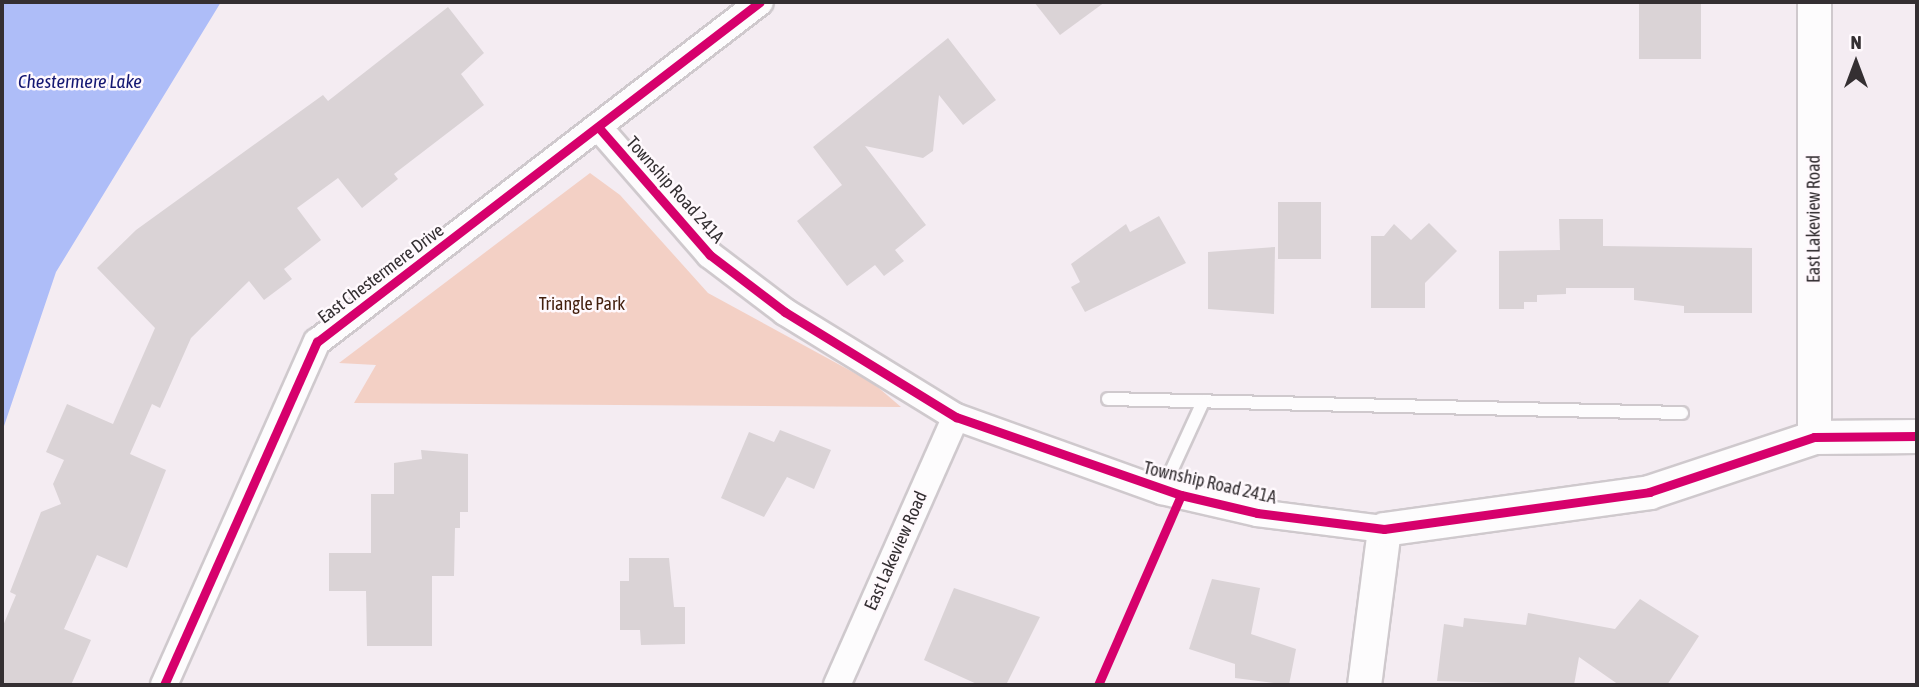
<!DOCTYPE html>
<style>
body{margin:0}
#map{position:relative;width:1919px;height:687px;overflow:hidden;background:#f4ecf2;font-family:"Asap Condensed",sans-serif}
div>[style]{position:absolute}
.green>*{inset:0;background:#f3d0c5}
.water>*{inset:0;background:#aebdf8}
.building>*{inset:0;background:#dad3d6;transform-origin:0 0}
.roads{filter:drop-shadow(2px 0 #cfc9cd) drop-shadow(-2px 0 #cfc9cd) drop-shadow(0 2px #cfc9cd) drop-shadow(0 -2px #cfc9cd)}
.service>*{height:12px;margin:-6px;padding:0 6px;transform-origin:6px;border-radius:6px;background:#fdfcfd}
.minor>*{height:26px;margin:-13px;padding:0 13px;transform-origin:13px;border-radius:13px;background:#fdfcfd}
.tertiary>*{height:33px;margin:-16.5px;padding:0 16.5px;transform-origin:16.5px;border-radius:16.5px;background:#fdfcfd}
.cycleway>*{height:9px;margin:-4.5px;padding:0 4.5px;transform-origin:4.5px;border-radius:4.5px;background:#d6006c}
span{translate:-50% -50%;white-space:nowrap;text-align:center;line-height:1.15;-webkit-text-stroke:5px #fff9fd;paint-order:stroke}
.street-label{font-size:18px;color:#342f32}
.park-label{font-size:18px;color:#44210f}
.water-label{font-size:19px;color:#131672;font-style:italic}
.frame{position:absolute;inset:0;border:4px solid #342f32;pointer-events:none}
.north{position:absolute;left:1821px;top:28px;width:70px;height:70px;-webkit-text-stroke:5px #fff9fd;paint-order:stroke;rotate:0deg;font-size:19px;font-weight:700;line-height:28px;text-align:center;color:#342f32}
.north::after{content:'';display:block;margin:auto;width:24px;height:32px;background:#342f32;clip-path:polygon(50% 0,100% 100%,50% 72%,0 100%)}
</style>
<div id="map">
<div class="green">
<div style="clip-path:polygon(590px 173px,620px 195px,708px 293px,873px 383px,901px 407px,354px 403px,376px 365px,339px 363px)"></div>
</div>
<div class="water">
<div style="clip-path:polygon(2px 2px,221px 2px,56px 272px,2px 432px)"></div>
</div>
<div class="building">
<div style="clip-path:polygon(1034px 2px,1105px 2px,1060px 35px)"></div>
<div style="left:1639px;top:2px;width:62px;height:57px"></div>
<div style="clip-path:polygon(448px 7px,484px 53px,461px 74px,484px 105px,394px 174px,398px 179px,362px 208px,338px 178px,297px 208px,321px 240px,284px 269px,292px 279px,264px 300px,249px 281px,191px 338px,160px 408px,152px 404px,130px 454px,166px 470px,127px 568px,97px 555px,64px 629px,91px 640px,71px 685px,2px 685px,2px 628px,16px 595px,10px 592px,41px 512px,61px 504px,53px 484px,64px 460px,46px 452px,67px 404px,113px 424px,155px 328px,97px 268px,136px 230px,323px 95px,328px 101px)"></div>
<div style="clip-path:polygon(948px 38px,996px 100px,963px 125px,939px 95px,933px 151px,923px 158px,865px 146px,926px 225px,895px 250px,904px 261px,884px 276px,875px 265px,847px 286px,797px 221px,842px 185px,813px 147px)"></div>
<div style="left:1278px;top:202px;width:43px;height:57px"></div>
<div style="clip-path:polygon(1159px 216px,1186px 263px,1085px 312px,1071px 287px,1080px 282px,1071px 264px,1126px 224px,1130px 232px)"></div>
<div style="clip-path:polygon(1559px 219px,1603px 219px,1603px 246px,1752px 248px,1752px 313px,1684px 313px,1684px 306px,1634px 300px,1634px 288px,1566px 288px,1566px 294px,1537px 295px,1537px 302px,1524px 302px,1524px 309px,1499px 309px,1499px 251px,1560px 250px)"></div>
<div style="clip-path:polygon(1429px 223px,1457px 251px,1425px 283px,1425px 308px,1371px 308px,1371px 236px,1384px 236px,1394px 224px,1411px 240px)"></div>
<div style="clip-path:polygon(1275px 247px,1274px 314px,1208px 309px,1208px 252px)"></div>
<div style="clip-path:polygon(780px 430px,831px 450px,814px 489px,787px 477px,764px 517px,721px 498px,749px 432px,774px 442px)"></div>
<div style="clip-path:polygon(421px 450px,468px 454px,468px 512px,460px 512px,460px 528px,455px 528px,454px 576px,432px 576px,432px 646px,367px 646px,366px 591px,329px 591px,329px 553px,371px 553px,371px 494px,394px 494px,394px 463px,422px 459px)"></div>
<div style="clip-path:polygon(629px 558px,669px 558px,674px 607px,685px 607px,685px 644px,641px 645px,640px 630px,620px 630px,620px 581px,629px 581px)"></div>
<div style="clip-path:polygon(1212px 579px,1260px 588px,1251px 634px,1296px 649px,1289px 685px,1235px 678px,1235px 664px,1189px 649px)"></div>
<div style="clip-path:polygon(954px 588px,1040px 617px,1006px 685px,979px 685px,924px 660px)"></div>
<div style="clip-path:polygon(1640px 599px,1699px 636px,1667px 685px,1619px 685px,1579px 657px,1574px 685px,1437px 681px,1444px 624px,1463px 627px,1464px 618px,1526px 625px,1528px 613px,1615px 629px)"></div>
</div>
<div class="roads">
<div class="service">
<div style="left:1108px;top:399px;width:574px;rotate:1.4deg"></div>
<div style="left:1162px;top:491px;width:98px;rotate:-65.3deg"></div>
</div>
<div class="minor">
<div style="left:600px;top:129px;width:167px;rotate:48.9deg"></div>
<div style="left:710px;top:255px;width:94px;rotate:37.2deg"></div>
<div style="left:785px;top:312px;width:201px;rotate:31.6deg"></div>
<div style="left:956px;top:417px;width:219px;rotate:19.8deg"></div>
<div style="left:1162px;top:491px;width:98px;rotate:13deg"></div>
<div style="left:1257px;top:513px;width:128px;rotate:7.2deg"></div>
<div style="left:164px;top:685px;width:376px;rotate:-66deg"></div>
<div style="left:317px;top:342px;width:558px;rotate:-37.51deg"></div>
<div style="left:837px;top:685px;width:293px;rotate:-66.1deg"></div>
</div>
<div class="tertiary">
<div style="left:1814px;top:437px;width:435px;rotate:-90deg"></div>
<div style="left:1364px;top:685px;width:157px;rotate:-82.7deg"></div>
<div style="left:1384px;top:529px;width:268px;rotate:-7.9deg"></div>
<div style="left:1649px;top:492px;width:174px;rotate:-18.4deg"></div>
<div style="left:1814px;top:437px;width:103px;rotate:-0.6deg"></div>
</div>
</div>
<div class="cycleway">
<div style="left:600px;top:129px;width:167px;rotate:48.9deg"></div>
<div style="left:710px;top:255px;width:94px;rotate:37.2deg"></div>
<div style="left:785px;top:312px;width:201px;rotate:31.6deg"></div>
<div style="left:956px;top:417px;width:238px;rotate:19.1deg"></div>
<div style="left:1181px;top:495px;width:78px;rotate:13.3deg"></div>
<div style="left:1257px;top:513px;width:128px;rotate:7.2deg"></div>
<div style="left:1384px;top:529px;width:268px;rotate:-7.9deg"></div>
<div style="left:1649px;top:492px;width:174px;rotate:-18.4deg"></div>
<div style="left:1814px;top:437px;width:103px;rotate:-0.6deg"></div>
<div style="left:164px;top:685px;width:376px;rotate:-66deg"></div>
<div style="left:317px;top:342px;width:558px;rotate:-37.51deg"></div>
<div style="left:1098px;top:685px;width:207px;rotate:-66.4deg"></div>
</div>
<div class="street-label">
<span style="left:675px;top:190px;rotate:48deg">Township Road 241A</span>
<span style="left:1814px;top:219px;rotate:-90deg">East Lakeview Road</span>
<span style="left:381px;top:274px;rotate:-37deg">East Chestermere Drive</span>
<span style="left:1210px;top:483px;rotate:13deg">Township Road 241A</span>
<span style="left:896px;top:551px;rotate:-66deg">East Lakeview Road</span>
</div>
<div class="park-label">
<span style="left:582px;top:304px">Triangle Park</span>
</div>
<div class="water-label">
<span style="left:80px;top:82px">Chestermere Lake</span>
</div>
<div class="frame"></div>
<div class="north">N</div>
</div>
